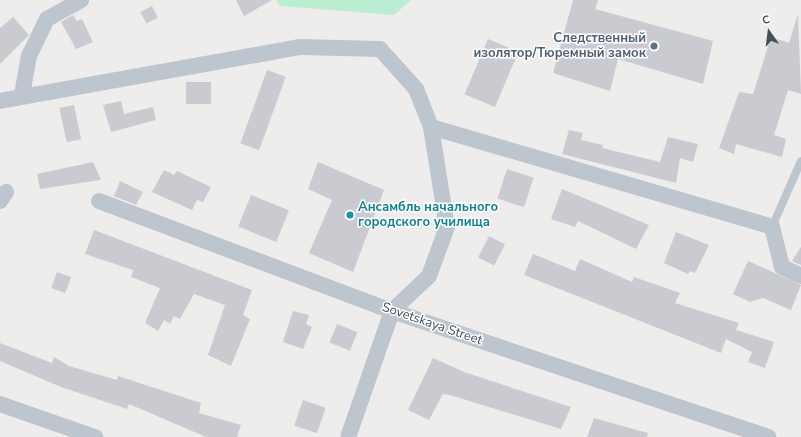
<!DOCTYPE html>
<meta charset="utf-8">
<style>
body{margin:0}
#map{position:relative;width:801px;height:437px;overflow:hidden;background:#efecec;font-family:"Nunito Sans",sans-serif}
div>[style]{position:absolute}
.green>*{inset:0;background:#b9eed0}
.building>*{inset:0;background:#c9cbd1;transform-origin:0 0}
.lane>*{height:8px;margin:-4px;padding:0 4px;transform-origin:4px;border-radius:4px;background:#bdc6cf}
.street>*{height:16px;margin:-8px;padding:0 8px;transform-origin:8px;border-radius:8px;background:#bdc6cf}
.dots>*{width:11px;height:11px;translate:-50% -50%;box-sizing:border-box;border:2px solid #fff;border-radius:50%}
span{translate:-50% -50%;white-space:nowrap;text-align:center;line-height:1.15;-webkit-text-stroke:3px #fff;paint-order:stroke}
.service-label{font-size:13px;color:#4e5e75;font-weight:700}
.right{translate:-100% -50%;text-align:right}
.culture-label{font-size:13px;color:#0d838f;font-weight:700}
.left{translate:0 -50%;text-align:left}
.street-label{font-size:13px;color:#454f5a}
.north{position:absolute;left:749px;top:12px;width:40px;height:40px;-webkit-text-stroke:3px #fff;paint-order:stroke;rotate:346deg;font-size:11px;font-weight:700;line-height:16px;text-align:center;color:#454f5a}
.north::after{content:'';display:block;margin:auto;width:14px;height:18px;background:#454f5a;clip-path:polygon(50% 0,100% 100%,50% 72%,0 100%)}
</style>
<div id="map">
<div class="green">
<div style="clip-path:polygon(276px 0,411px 0,394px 15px,280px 6px)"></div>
</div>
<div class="building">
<div style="clip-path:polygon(236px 0,272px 0,244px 16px)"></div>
<div style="clip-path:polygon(573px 0,598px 0,595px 9px,713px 41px,703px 84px,618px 59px,610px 91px,553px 73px)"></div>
<div style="left:152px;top:6px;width:13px;height:13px;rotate:63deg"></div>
<div style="clip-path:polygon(798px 14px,801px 94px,788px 90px,774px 135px,786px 139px,782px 157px,736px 144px,734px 154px,719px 148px,739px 92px,753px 94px,771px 37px,789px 43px)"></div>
<div style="clip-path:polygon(73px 15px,77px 21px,82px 19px,93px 42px,76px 49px,61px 22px)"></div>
<div style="clip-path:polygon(13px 17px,29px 35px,0 64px,0 28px)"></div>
<div style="left:488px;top:39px;width:33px;height:60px;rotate:23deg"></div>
<div style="left:267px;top:70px;width:20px;height:78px;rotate:20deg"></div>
<div style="left:211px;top:82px;width:22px;height:25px;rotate:90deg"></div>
<div style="clip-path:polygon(121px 101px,124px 114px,153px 107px,156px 120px,111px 132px,103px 105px)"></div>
<div style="left:74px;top:105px;width:35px;height:15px;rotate:78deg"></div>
<div style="clip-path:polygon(569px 130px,583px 133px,581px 140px,603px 145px,602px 148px,660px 162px,668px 137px,698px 144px,693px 162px,680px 158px,676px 183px,562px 154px)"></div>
<div style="clip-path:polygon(93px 162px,101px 180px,40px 189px,37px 174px)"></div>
<div style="clip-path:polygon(318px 162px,384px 190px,353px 272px,309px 253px,332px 200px,308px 189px)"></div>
<div style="left:507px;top:169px;width:28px;height:31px;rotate:18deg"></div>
<div style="clip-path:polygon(164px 170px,174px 175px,177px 171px,211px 187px,203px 202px,197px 200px,192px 210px,152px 192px)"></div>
<div style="clip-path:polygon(120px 181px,143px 192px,136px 205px,114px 196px)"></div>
<div style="clip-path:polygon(562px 189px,649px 225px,636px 249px,578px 221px,575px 227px,551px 219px)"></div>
<div style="left:251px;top:195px;width:41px;height:34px;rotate:22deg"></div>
<div style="clip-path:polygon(94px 230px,252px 290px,243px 315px,250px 319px,231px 366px,208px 355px,225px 305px,194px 294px,180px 319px,174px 316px,170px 324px,164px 320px,158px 331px,145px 323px,160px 288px,131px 277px,133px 270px,85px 254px)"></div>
<div style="clip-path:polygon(676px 232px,709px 245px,695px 273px,690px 271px,688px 274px,664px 263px)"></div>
<div style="left:489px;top:236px;width:18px;height:24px;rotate:27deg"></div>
<div style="clip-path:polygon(801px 247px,801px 265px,792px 261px)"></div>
<div style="clip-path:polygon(533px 254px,575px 271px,580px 259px,632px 282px,634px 277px,680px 293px,675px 303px,739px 323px,736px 330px,774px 342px,765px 368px,748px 362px,752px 352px,726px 339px,721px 353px,524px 275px)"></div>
<div style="clip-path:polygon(748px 261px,801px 285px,791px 310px,763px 298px,750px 302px,733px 294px)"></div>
<div style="left:57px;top:272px;width:15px;height:17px;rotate:20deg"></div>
<div style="clip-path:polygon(293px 311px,309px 315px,306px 324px,312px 327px,303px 349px,283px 342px)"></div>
<div style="left:337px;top:324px;width:22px;height:20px;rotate:22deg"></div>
<div style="clip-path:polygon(0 343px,52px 363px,54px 357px,69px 366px,117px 380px,118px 376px,201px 403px,199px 413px,241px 425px,237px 437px,206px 437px,129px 404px,127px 409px,61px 387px,0 361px)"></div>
<div style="clip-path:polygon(433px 358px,464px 372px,571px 407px,561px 429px,450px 395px,443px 394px,429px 420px,408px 410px)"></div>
<div style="left:303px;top:400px;width:24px;height:27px;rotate:19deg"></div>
<div style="clip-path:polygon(594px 418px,648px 433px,647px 437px,587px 437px)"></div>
</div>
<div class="lane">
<div style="left:772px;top:227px;width:72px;rotate:-66.3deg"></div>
</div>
<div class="street">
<div style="left:22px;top:95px;width:40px;rotate:-80deg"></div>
<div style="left:29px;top:56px;width:41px;rotate:-64.1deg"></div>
<div style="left:47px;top:19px;width:39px;rotate:-29deg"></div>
<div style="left:0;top:101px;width:305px;rotate:-10.2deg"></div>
<div style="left:300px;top:47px;width:80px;rotate:1.4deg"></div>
<div style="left:380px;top:49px;width:54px;rotate:48deg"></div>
<div style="left:416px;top:89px;width:41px;rotate:68.5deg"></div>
<div style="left:431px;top:127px;width:101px;rotate:80.9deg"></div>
<div style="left:447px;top:227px;width:52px;rotate:110.2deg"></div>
<div style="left:429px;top:276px;width:51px;rotate:136.6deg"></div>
<div style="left:392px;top:311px;width:133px;rotate:109.2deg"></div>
<div style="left:431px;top:127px;width:355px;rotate:16.3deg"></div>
<div style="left:772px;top:227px;width:41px;rotate:76deg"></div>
<div style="left:782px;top:267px;width:21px;rotate:25deg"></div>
<div style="left:0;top:201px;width:11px;rotate:-56deg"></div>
<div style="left:99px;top:201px;width:313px;rotate:20.6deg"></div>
<div style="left:392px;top:311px;width:397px;rotate:18.5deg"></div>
<div style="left:0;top:404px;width:101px;rotate:19.2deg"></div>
</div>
<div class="dots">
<div style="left:654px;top:46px;background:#5c6f8a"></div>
<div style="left:350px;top:215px;background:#0f9aa8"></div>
</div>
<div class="service-label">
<span class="right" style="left:646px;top:46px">Следственный<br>изолятор/Тюремный замок</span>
</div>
<div class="culture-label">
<span class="left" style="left:358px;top:215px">Ансамбль начального<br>городского училища</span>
</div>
<div class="street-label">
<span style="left:432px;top:324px;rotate:19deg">Sovetskaya Street</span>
</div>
<div class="north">С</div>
</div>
